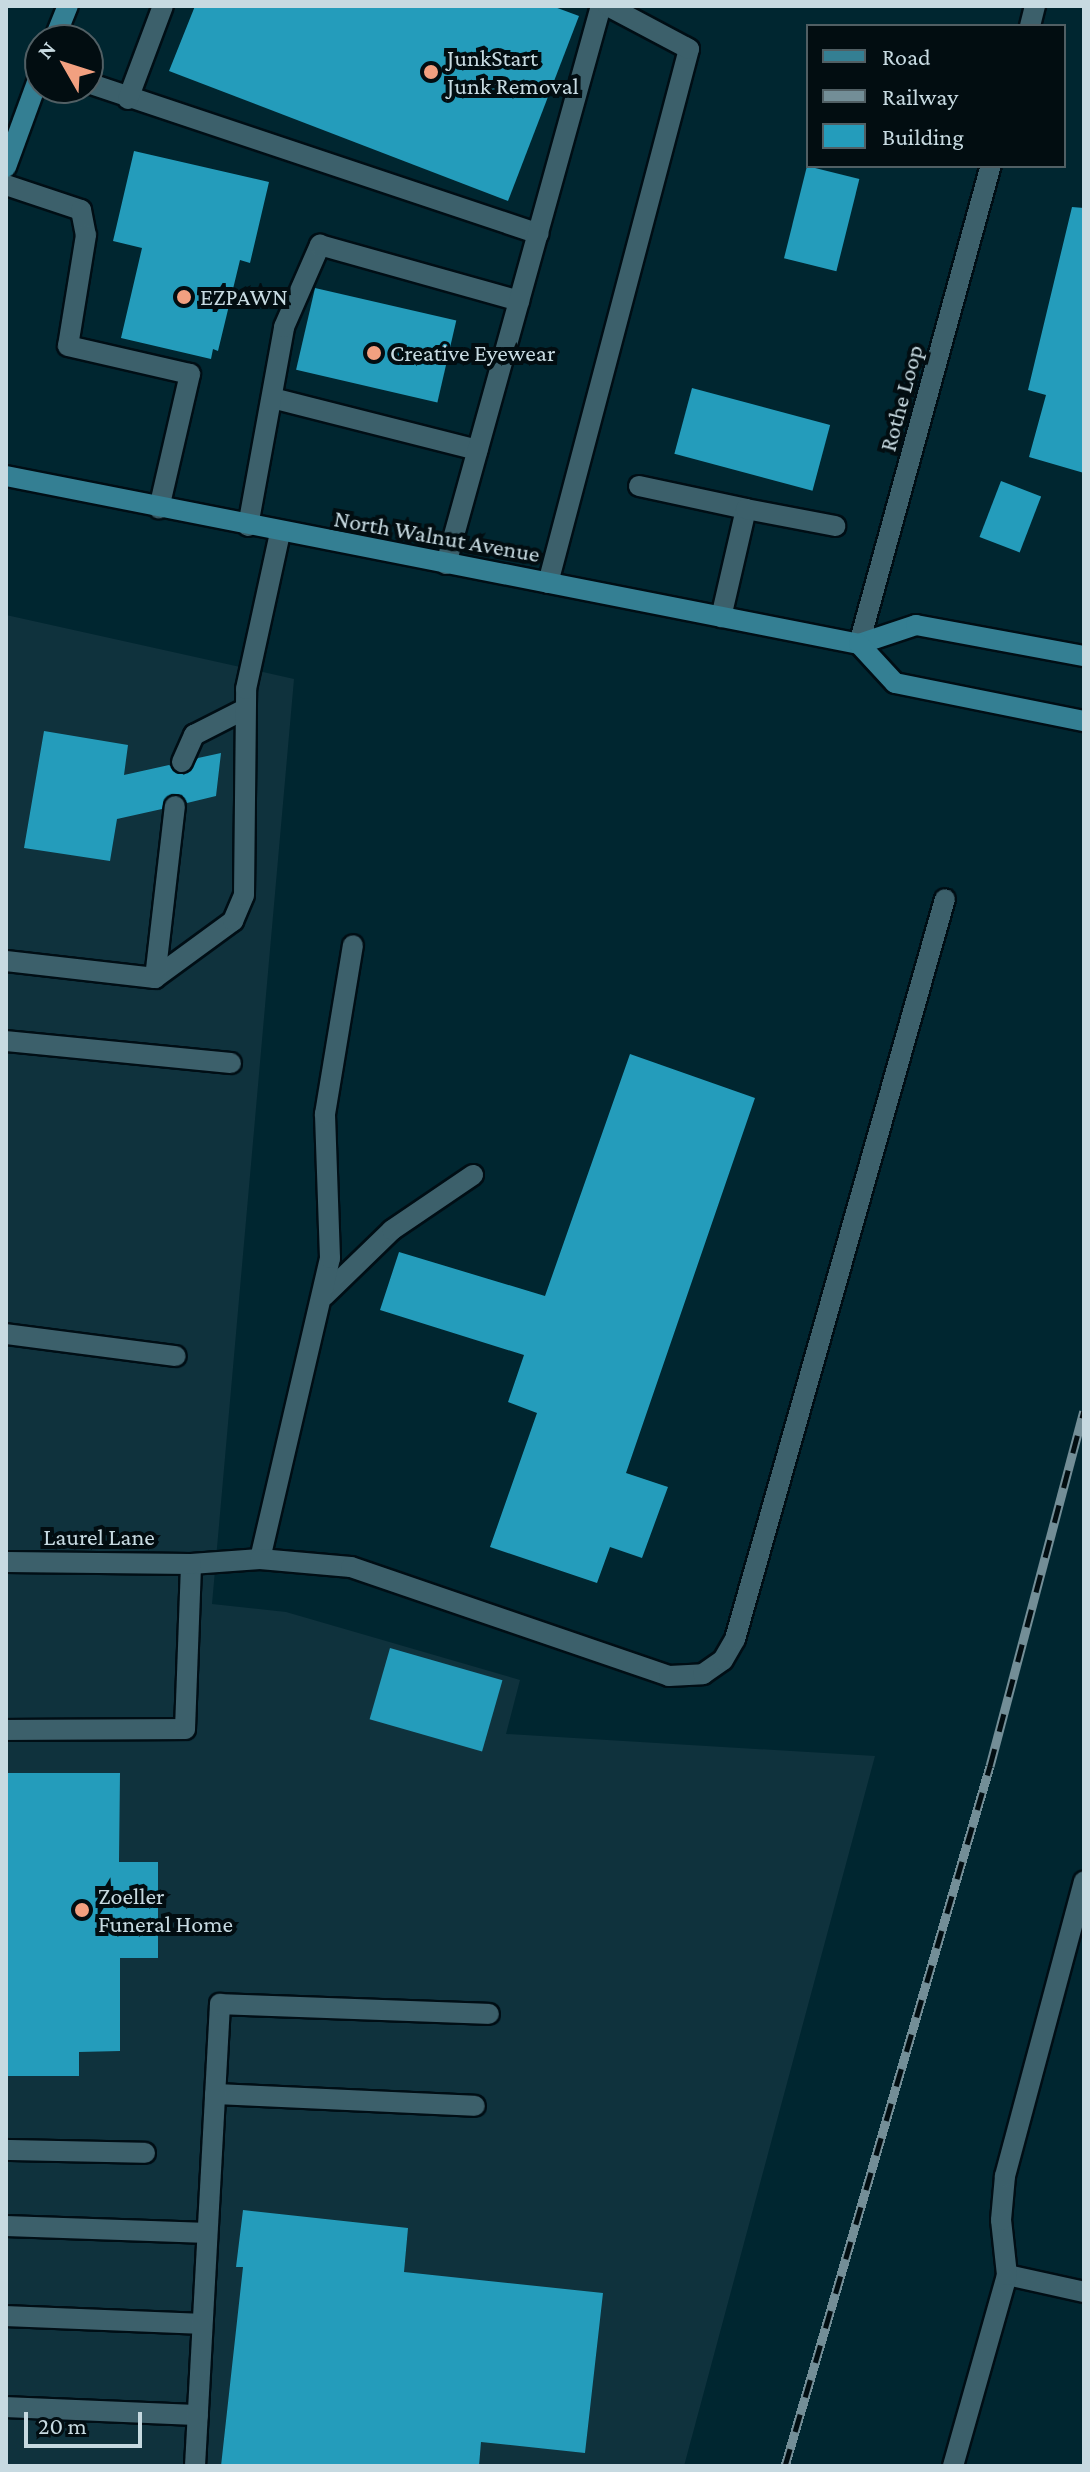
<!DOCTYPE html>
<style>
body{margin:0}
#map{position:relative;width:1090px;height:2472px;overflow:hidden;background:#002630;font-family:"Crimson Pro",serif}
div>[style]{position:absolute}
.built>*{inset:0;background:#0f323d}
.building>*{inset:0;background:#249cbb;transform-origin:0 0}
.roads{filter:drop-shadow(2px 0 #000e15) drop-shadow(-2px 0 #000e15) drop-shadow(0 2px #000e15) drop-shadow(0 -2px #000e15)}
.lane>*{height:20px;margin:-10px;padding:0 10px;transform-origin:10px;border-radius:10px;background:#3c606b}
.street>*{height:20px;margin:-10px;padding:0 10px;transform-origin:10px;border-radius:10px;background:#3c606b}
.secondary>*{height:20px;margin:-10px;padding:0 10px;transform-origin:10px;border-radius:10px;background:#347f93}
.rail>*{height:9px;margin-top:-4.5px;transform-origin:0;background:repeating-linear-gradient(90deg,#020d11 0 18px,#738e97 0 36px);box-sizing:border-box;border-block:2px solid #738e97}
.dots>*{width:22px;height:22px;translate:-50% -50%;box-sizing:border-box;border:4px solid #020d11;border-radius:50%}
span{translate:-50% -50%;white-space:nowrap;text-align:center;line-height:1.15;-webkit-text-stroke:8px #020d11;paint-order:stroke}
.poi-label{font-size:24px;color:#c7dae1}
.left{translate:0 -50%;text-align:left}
.street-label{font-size:24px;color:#c7dae1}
.frame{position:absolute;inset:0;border:8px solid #c7dae1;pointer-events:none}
.legend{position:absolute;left:806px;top:24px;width:260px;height:144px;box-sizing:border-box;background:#020d11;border:2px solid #515f64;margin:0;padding:10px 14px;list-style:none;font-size:24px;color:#c7dae1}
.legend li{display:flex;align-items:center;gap:16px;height:40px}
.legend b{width:40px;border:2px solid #515f64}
.north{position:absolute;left:24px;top:24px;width:80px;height:80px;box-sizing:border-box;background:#020d11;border:2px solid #515f64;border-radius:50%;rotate:309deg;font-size:22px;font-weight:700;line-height:32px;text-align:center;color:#c7dae1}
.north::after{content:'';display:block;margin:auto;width:28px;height:36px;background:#f2a080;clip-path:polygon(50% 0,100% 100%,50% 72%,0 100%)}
.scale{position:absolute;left:24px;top:2412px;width:118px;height:36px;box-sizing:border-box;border:4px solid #c7dae1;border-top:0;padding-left:10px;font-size:24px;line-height:28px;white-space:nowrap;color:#c7dae1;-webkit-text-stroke:6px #020d11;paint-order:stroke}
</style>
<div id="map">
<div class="built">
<div style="clip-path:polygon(6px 615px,294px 679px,212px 1604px,286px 1612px,520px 1680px,506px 1734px,875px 1756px,684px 2466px,6px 2466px)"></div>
</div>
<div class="building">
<div style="clip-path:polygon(195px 6px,552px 6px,579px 16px,508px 201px,169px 71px)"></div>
<div style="clip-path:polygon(134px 151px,269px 182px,250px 263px,240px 260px,218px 351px,213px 349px,211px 359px,121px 338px,142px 248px,113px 241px)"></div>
<div style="left:807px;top:166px;width:54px;height:95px;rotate:14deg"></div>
<div style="clip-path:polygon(1072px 207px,1084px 208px,1084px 473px,1029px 457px,1046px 395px,1028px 390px)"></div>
<div style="left:315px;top:288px;width:145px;height:84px;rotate:13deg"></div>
<div style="left:692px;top:388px;width:143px;height:68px;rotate:15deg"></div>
<div style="left:1001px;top:481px;width:43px;height:60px;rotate:21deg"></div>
<div style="clip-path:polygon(44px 731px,128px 745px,124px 775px,169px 765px,184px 775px,198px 758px,221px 753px,216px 796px,187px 803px,182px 795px,171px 794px,162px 809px,117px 819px,110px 861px,24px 848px)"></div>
<div style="clip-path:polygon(630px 1054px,755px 1098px,626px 1473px,668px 1487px,642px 1558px,610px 1547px,597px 1583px,490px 1547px,537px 1413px,508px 1402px,524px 1355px,380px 1310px,399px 1252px,545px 1296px)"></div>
<div style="left:390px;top:1648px;width:117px;height:74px;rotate:16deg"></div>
<div style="clip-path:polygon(6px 1773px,120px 1773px,119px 1862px,158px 1862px,158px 1958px,120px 1958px,120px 2051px,79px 2052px,79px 2076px,6px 2076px)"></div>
<div style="clip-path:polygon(243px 2210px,408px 2228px,404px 2272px,603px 2293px,585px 2453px,481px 2442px,479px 2466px,221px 2466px,243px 2267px,236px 2267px)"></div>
</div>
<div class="roads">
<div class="lane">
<div style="left:88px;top:83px;width:475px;rotate:18.5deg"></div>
<div style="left:128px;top:99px;width:99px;rotate:-69.4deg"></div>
<div style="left:6px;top:185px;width:79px;rotate:18.4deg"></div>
<div style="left:81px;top:210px;width:25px;rotate:79deg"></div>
<div style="left:86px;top:235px;width:112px;rotate:99.2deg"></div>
<div style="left:68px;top:346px;width:125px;rotate:12.9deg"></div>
<div style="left:190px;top:374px;width:138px;rotate:103deg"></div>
<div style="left:272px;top:398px;width:212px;rotate:14.2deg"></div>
<div style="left:639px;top:486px;width:109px;rotate:12.1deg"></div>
<div style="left:746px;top:509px;width:111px;rotate:103deg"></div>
<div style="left:746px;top:509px;width:91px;rotate:10.8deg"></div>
<div style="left:248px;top:526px;width:202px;rotate:-79.7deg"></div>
<div style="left:284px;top:327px;width:90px;rotate:-66.3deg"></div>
<div style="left:320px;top:245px;width:207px;rotate:15.7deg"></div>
<div style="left:446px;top:564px;width:579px;rotate:-74.48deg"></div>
<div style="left:548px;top:583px;width:552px;rotate:-75.21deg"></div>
<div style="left:689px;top:49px;width:92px;rotate:-152deg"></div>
<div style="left:182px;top:762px;width:30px;rotate:-66deg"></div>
<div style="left:194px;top:735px;width:57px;rotate:-27deg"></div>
<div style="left:6px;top:961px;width:150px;rotate:6.5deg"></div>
<div style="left:155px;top:978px;width:97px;rotate:-36.2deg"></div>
<div style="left:233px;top:921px;width:28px;rotate:-67deg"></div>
<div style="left:244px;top:895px;width:206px;rotate:-89.4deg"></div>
<div style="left:246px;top:689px;width:160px;rotate:-77.7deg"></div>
<div style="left:155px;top:978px;width:173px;rotate:-83.4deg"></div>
<div style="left:6px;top:1041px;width:226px;rotate:5.6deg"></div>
<div style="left:324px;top:1296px;width:95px;rotate:-44.1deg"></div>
<div style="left:392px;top:1230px;width:98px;rotate:-34.2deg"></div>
<div style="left:6px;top:1334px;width:171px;rotate:7.4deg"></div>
<div style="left:260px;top:1559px;width:309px;rotate:-76.9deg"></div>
<div style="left:330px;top:1258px;width:144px;rotate:-92deg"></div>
<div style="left:325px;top:1114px;width:171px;rotate:-80.6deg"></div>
<div style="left:6px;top:1730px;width:179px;rotate:-0.3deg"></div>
<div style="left:185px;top:1729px;width:165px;rotate:-87.9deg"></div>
<div style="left:191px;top:1564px;width:69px;rotate:-4.1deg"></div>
<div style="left:260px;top:1559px;width:91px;rotate:5deg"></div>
<div style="left:351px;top:1567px;width:336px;rotate:18.9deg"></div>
<div style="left:669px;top:1676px;width:34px;rotate:-3deg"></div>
<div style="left:703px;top:1674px;width:24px;rotate:-35deg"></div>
<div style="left:723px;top:1660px;width:24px;rotate:-60deg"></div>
<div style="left:735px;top:1639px;width:769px;rotate:-74.16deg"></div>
<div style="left:215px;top:2094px;width:260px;rotate:2.6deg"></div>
<div style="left:6px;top:2150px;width:139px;rotate:1.2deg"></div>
<div style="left:6px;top:2226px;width:200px;rotate:2deg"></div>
<div style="left:1007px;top:2275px;width:79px;rotate:12.4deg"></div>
<div style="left:6px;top:2316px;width:195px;rotate:2.3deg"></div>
<div style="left:6px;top:2407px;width:192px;rotate:2.4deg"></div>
<div style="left:195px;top:2466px;width:463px;rotate:-86.9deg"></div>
<div style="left:220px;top:2004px;width:269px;rotate:2.1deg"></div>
<div style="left:953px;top:2466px;width:198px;rotate:-74.2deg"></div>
<div style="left:1007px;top:2275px;width:55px;rotate:-96.2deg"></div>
<div style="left:1001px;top:2220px;width:44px;rotate:-84.8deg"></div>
<div style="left:1005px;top:2176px;width:305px;rotate:-75deg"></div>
</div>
<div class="street">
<div style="left:1030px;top:26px;width:21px;rotate:-76deg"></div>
<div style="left:859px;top:644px;width:496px;rotate:-74.6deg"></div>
<div style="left:6px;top:1562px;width:185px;rotate:0.6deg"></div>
</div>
<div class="secondary">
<div style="left:54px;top:40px;width:37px;rotate:-68deg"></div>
<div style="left:6px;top:167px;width:99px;rotate:-69.9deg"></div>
<div style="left:6px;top:476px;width:869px;rotate:11.14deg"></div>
<div style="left:859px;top:644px;width:60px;rotate:-18.4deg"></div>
<div style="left:916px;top:625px;width:171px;rotate:10.5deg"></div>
<div style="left:859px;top:644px;width:53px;rotate:47.3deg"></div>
<div style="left:895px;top:683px;width:193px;rotate:11.4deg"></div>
</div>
</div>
<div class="rail">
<div style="left:785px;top:2466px;width:729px;rotate:-73.68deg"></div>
<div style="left:990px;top:1766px;width:367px;rotate:-75.2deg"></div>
</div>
<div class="dots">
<div style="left:431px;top:72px;background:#f2a080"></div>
<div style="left:184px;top:297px;background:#f2a080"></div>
<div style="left:374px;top:353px;background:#f2a080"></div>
<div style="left:82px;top:1910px;background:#f2a080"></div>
</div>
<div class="poi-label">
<span class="left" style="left:447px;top:72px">JunkStart<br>Junk Removal</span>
<span class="left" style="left:200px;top:297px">EZPAWN</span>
<span class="left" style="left:390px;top:353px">Creative Eyewear</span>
<span class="left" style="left:98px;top:1910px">Zoeller<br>Funeral Home</span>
</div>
<div class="street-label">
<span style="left:901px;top:398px;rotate:-75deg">Rothe Loop</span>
<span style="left:437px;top:536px;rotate:10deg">North Walnut Avenue</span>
<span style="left:99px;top:1537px">Laurel Lane</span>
</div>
<div class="frame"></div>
<ul class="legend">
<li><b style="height:10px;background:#347f93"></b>Road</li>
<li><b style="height:10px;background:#738e97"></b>Railway</li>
<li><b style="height:22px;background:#249cbb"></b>Building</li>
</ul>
<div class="north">N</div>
<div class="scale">20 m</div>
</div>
